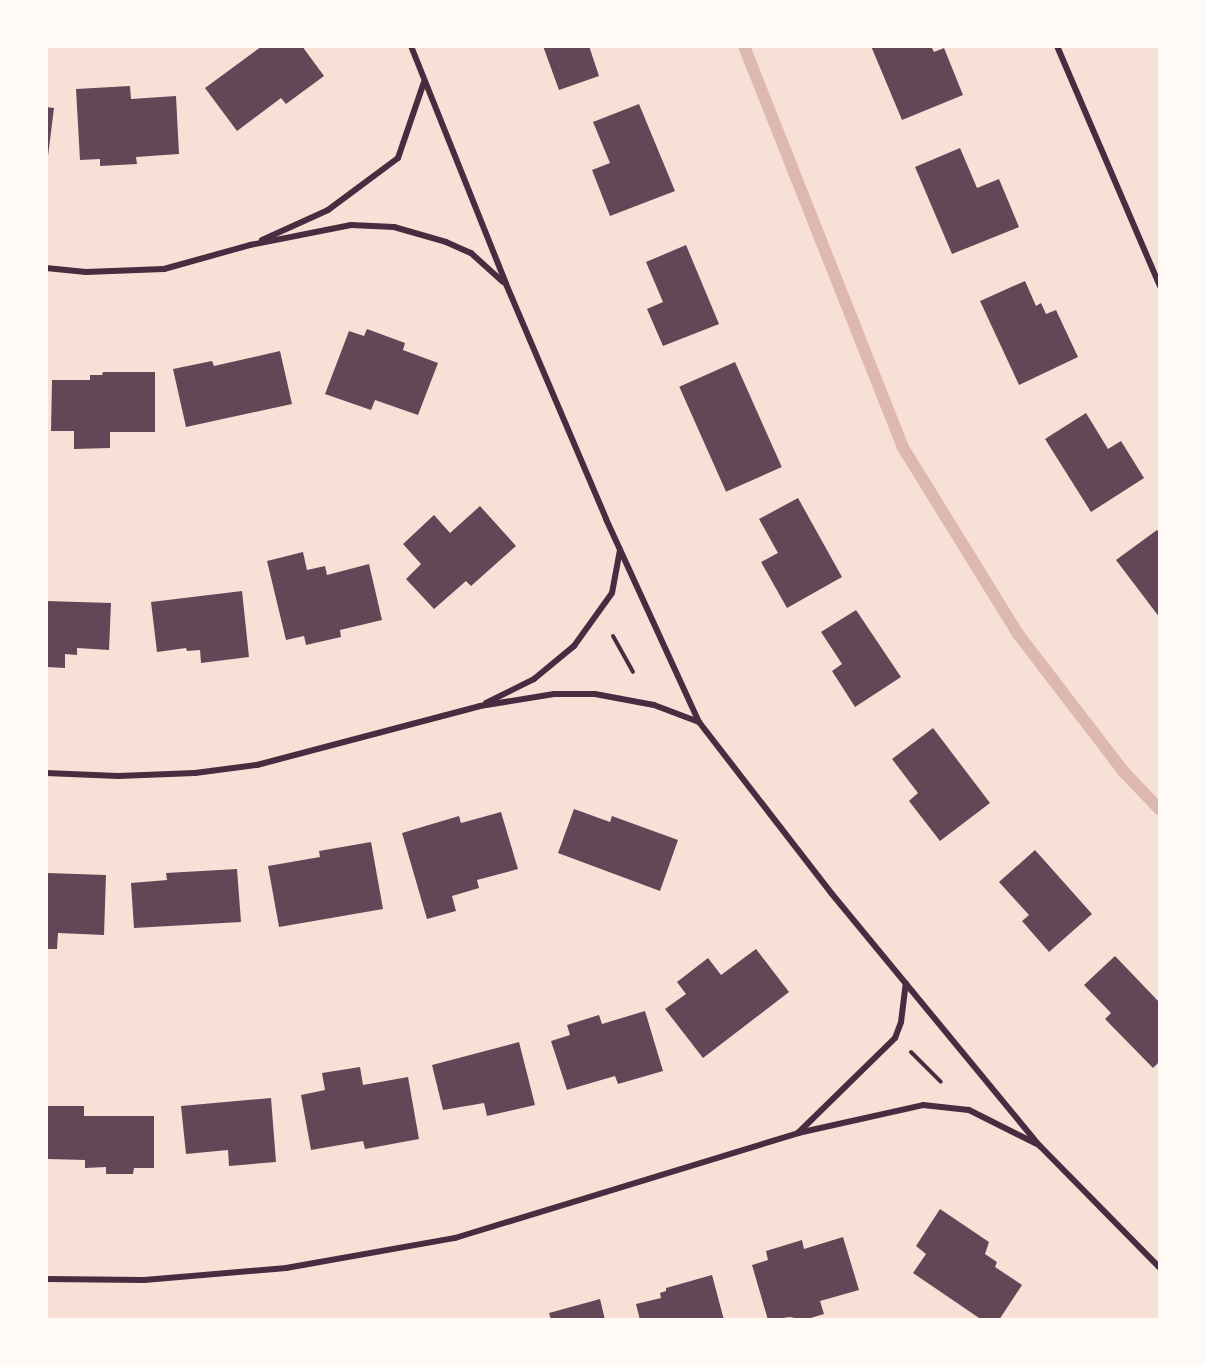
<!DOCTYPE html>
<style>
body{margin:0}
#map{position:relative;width:1206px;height:1366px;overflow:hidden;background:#f7e1d7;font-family:"Archivo Narrow",sans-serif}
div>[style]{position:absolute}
.stream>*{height:12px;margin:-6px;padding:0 6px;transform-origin:6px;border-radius:6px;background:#dcb8b0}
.building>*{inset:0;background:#644757;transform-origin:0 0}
.path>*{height:4px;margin:-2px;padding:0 2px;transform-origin:2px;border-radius:2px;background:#4a2c40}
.minor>*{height:6px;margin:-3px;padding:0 3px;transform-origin:3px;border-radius:3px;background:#4a2c40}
span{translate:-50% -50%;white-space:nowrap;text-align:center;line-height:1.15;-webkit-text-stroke:4.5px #fffaf5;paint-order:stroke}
.frame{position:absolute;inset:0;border:48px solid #fffaf5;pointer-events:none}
</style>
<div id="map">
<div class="stream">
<div style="left:744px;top:46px;width:430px;rotate:68.4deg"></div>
<div style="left:902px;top:446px;width:221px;rotate:58.3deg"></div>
<div style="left:1018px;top:634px;width:173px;rotate:52.5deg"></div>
<div style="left:1123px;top:771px;width:54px;rotate:46.5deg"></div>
</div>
<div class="building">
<div style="clip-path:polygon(262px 46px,302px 46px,324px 76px,286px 104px,281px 98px,237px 131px,205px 88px)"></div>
<div style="clip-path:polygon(543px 46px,589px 46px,599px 76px,559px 90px)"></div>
<div style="clip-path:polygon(871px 46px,931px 46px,934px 52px,944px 48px,963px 95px,902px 120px)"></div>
<div style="clip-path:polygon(130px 86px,131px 99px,176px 96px,179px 154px,136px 157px,137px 164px,100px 166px,100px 159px,80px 160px,76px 89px)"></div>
<div style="clip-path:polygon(639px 104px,675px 191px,610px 216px,592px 170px,610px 163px,593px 122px)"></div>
<div style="clip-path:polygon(46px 107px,54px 108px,48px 156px,46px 156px)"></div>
<div style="clip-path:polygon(960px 148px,977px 188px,999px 179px,1019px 227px,952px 254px,915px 167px)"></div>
<div style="clip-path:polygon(686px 245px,719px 324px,663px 346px,647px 309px,663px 302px,646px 262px)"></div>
<div style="clip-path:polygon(1025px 281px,1036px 306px,1041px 303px,1046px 314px,1056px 310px,1078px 357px,1019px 385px,980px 301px)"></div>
<div style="clip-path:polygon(367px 329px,405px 343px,403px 350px,438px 363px,418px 415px,375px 400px,371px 410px,325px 394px,349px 331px,364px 336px)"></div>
<div style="clip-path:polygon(280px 351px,292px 404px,186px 427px,173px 369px,212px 361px,214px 366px)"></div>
<div style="left:735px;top:362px;width:115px;height:61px;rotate:66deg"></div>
<div style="clip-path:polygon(103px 372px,155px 372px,155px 432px,110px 432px,110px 448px,74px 449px,74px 431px,51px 431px,52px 380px,90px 380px,90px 375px,102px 375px)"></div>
<div style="clip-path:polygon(1086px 413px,1108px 449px,1121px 441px,1144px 478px,1091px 512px,1045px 439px)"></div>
<div style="clip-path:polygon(798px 498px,842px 577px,787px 608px,761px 562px,778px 553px,759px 519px)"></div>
<div style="clip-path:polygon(480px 506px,516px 546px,471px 586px,466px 581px,434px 609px,406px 579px,421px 564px,403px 544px,434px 515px,450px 533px)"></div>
<div style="clip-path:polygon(1157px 530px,1160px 533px,1160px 618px,1116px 560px)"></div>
<div style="clip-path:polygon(303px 552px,307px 570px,325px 566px,327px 575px,369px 564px,382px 620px,340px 630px,341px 637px,306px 645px,304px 636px,286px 640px,267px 561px)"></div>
<div style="clip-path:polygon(242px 591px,249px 657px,201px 663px,200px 650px,187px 651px,186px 648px,157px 652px,151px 602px)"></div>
<div style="clip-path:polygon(46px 601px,111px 603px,109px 650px,77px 648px,77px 655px,65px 654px,65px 668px,46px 667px)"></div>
<div style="clip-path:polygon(856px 610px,901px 677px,855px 707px,832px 671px,842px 664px,821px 632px)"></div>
<div style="clip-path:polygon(933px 728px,990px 803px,940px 841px,909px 801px,918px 793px,892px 759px)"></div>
<div style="clip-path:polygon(574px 809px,610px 822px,612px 816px,678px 840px,660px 891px,558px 853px)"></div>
<div style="clip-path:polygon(501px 812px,518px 869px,477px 880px,479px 888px,452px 896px,456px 911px,427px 919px,402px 833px,459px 816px,461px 823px)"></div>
<div style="clip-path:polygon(371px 842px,383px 909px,279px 927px,268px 866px,320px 857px,319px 851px)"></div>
<div style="clip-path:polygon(1035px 850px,1092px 914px,1049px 952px,1022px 921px,1029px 915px,999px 882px)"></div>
<div style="clip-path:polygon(237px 869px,241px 922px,134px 928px,131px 883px,167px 880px,166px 873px)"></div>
<div style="clip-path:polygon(47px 873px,106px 875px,104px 935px,58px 933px,57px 949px,46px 949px)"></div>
<div style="clip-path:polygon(756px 949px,789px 992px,703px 1058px,665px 1009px,686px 994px,677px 982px,708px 958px,721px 975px)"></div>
<div style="clip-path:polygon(1115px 956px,1160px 1003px,1160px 1061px,1153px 1068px,1105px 1019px,1111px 1013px,1084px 985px)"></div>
<div style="clip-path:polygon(645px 1011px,663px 1071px,618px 1084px,615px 1076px,567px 1090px,551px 1041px,570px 1035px,567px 1025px,599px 1015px,602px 1024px)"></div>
<div style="clip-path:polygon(519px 1042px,535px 1105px,487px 1116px,484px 1103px,443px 1110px,432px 1065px)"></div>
<div style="clip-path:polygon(360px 1067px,363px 1085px,408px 1077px,419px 1139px,365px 1149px,363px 1141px,311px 1150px,301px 1095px,325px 1090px,322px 1073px)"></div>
<div style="clip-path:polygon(271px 1098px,276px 1162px,229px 1166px,228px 1150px,186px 1154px,181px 1106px)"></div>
<div style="clip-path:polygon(48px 1106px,84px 1106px,84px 1116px,154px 1116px,154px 1168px,134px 1168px,133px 1174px,106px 1174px,106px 1167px,85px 1168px,85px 1160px,48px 1159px)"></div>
<div style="clip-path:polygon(940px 1209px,989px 1242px,985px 1254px,997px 1262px,995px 1267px,1022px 1285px,999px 1320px,982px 1320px,913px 1273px,926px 1254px,916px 1246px)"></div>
<div style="clip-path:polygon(843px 1237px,859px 1290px,820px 1301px,824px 1314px,804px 1320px,790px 1317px,768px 1320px,752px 1265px,768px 1260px,766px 1251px,802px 1240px,804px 1249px)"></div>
<div style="clip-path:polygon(712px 1275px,724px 1320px,640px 1320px,636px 1304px,661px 1298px,660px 1293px,666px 1291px,666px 1288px)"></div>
<div style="clip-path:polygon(600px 1299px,605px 1320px,551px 1320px,549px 1313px)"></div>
</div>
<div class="path">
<div style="left:613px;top:636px;width:41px;rotate:60.9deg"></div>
<div style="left:911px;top:1052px;width:42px;rotate:45deg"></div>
</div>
<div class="minor">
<div style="left:411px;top:46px;width:256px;rotate:68.2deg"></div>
<div style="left:506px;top:284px;width:255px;rotate:66.9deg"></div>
<div style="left:606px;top:519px;width:223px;rotate:65.4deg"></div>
<div style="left:699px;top:722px;width:217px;rotate:52.3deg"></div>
<div style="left:832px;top:894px;width:327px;rotate:50.5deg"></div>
<div style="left:1040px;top:1146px;width:171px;rotate:45.5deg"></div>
<div style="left:1057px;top:46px;width:261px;rotate:66.8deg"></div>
<div style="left:262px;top:240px;width:72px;rotate:-24.4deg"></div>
<div style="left:328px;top:210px;width:87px;rotate:-36.6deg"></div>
<div style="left:398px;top:158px;width:80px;rotate:-71.1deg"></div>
<div style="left:46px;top:268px;width:40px;rotate:5.7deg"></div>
<div style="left:86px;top:272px;width:78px;rotate:-2.2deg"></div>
<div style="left:164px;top:269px;width:89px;rotate:-15.6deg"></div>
<div style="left:250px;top:245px;width:103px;rotate:-11.2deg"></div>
<div style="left:351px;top:225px;width:43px;rotate:2.7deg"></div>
<div style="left:394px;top:227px;width:54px;rotate:16.1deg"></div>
<div style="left:446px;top:242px;width:27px;rotate:24deg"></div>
<div style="left:471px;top:253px;width:43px;rotate:42.2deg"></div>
<div style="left:486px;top:703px;width:54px;rotate:-26.6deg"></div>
<div style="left:534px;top:679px;width:52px;rotate:-39.5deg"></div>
<div style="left:574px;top:646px;width:65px;rotate:-54.4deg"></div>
<div style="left:612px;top:593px;width:44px;rotate:-79.5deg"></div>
<div style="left:46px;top:773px;width:72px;rotate:2.4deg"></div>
<div style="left:118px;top:776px;width:77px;rotate:-2.2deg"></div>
<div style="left:195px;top:773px;width:63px;rotate:-7.4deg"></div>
<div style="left:257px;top:765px;width:231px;rotate:-14.8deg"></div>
<div style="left:480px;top:706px;width:75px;rotate:-9.2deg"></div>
<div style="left:554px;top:694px;width:41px"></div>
<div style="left:595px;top:694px;width:60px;rotate:10.6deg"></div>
<div style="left:654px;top:705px;width:48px;rotate:20.7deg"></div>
<div style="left:798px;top:1133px;width:136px;rotate:-44.4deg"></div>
<div style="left:895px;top:1038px;width:17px;rotate:-69deg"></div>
<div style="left:901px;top:1022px;width:39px;rotate:-83deg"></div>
<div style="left:46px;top:1279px;width:98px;rotate:0.6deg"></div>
<div style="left:144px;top:1280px;width:143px;rotate:-4.8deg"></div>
<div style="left:286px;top:1268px;width:172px;rotate:-10.1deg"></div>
<div style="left:455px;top:1238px;width:359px;rotate:-17deg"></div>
<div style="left:798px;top:1133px;width:128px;rotate:-12.6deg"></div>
<div style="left:923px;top:1105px;width:46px;rotate:6.2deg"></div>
<div style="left:969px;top:1110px;width:76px;rotate:26.6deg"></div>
</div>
<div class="frame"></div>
</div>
